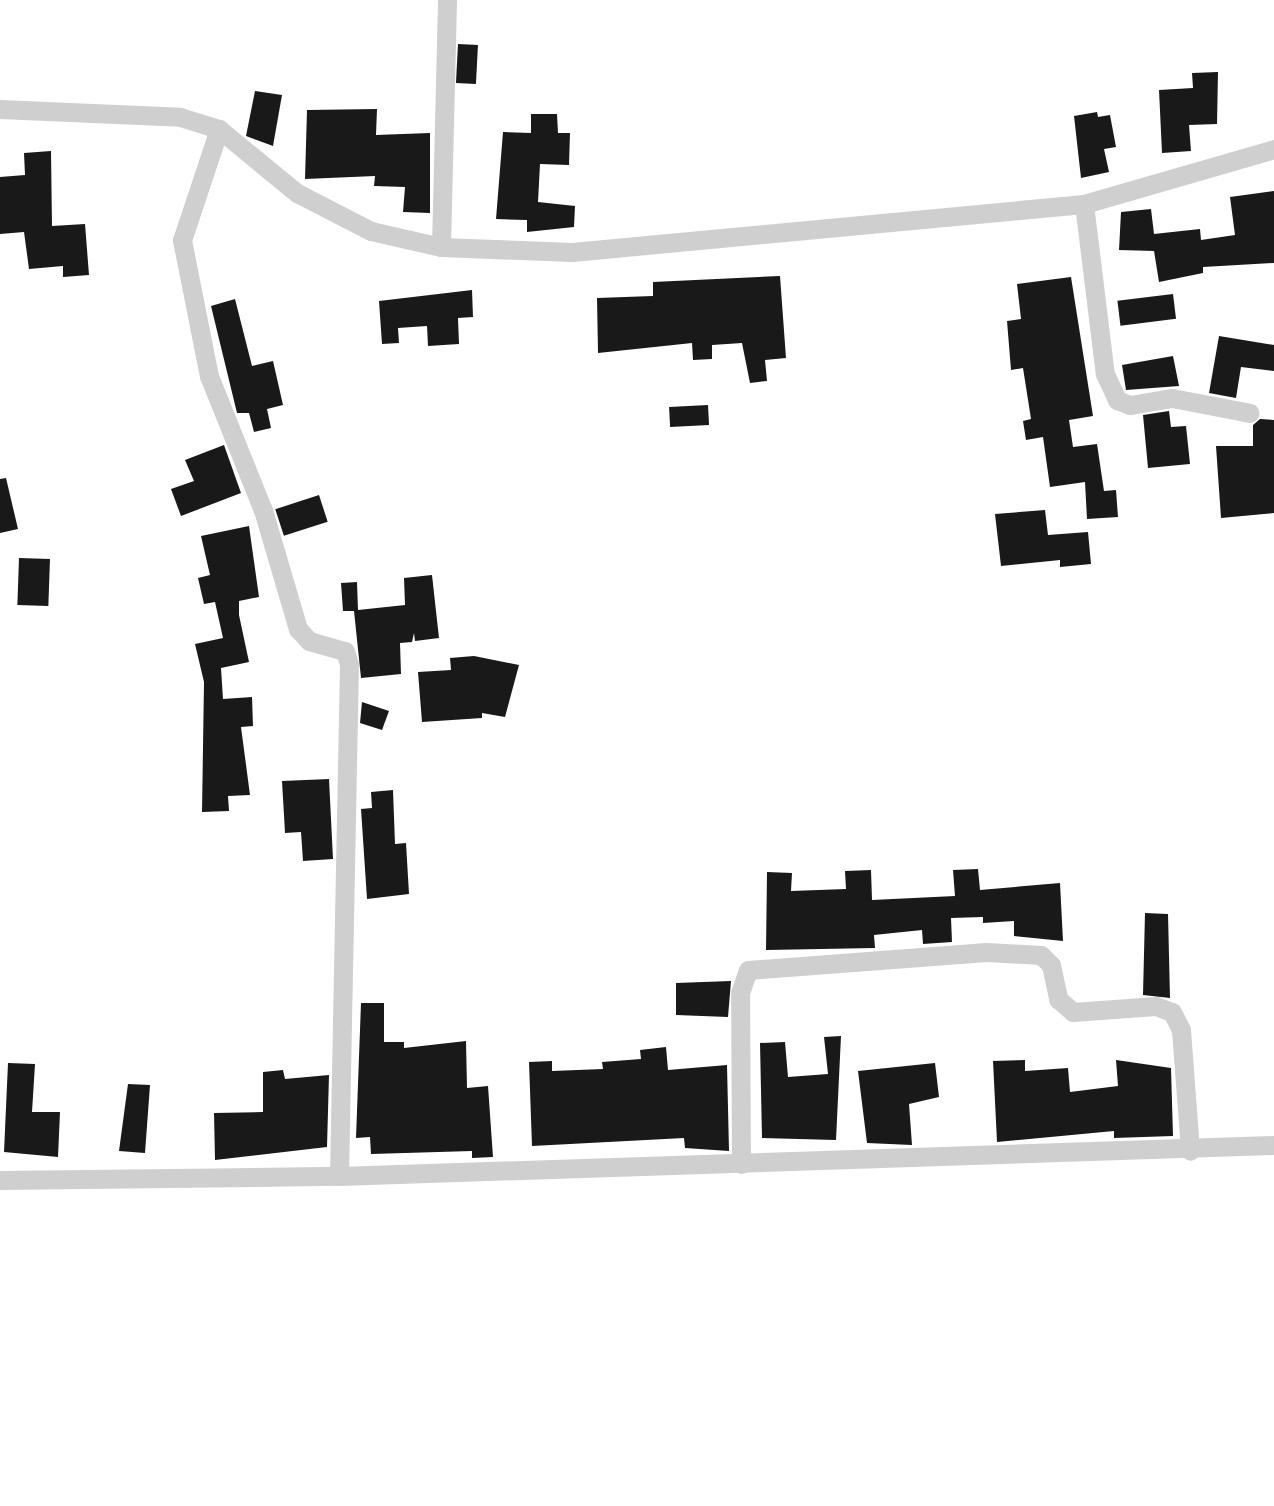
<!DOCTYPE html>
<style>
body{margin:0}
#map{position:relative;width:1274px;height:1506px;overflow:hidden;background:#fff;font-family:Quicksand,sans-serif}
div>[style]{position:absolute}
.building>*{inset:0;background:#191919;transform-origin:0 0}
.minor>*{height:19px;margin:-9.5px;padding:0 9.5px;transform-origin:9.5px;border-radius:9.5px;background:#cfcfcf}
span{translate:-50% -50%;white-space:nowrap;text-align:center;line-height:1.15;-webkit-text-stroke:7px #fff;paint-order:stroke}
</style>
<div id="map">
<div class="building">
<div style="left:458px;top:44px;width:20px;height:39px;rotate:3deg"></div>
<div style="clip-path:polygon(1218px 72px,1217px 124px,1189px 125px,1191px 151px,1162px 153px,1159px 90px,1193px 88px,1192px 73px)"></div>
<div style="clip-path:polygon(255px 91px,282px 95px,273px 146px,246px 136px)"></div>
<div style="clip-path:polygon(377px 109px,376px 135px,430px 133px,430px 213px,403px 212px,405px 187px,374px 186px,375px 176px,305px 179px,307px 110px)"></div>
<div style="clip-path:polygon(1097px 112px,1098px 117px,1110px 115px,1116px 147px,1104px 149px,1109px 172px,1081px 178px,1074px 116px)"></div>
<div style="clip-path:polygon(531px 114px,557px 114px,558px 133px,570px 133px,569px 165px,540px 164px,538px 202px,575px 206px,574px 227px,527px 232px,527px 220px,496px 219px,503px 132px,531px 133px)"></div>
<div style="clip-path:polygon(51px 151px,52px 226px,85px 224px,89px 275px,63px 277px,63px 266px,29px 269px,24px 232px,0 234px,0 177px,25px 175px,24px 153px)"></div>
<div style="clip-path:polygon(1274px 191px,1274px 263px,1203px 267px,1203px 273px,1159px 282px,1154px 251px,1119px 250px,1121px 212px,1151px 209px,1154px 234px,1200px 229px,1201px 240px,1235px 235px,1230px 197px)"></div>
<div style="clip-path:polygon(780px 276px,786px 358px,765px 360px,767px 381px,750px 383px,742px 343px,712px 345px,712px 359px,693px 360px,692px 343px,598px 353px,597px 298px,653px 296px,653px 282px)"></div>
<div style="clip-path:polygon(1071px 277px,1093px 416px,1069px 420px,1073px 447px,1097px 444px,1104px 491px,1116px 490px,1118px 517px,1087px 519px,1085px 482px,1050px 487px,1043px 437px,1026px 440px,1023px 421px,1031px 419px,1023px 368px,1011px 370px,1007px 321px,1021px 319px,1017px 284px)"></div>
<div style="clip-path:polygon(472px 290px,473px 317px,458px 318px,459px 344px,428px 346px,427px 326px,398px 328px,399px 343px,382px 344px,379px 301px)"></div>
<div style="left:1173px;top:294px;width:25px;height:56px;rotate:83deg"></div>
<div style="clip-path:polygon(235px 299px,252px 366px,273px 361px,283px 405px,267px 409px,271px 428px,254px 432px,249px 413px,237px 413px,211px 306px)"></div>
<div style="clip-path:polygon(1219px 336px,1274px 345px,1274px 371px,1241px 367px,1236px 398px,1209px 393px)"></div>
<div style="clip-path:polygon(1173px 356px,1179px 386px,1126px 390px,1122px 365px)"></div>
<div style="left:708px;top:405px;width:20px;height:39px;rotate:87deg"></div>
<div style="clip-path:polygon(1169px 411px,1171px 427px,1186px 426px,1190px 464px,1148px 468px,1143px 415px)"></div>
<div style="clip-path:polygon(1260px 419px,1274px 420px,1274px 513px,1221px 518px,1216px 446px,1253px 446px,1253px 425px)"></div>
<div style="clip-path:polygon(224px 445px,241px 493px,181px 516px,171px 489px,194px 481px,185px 460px)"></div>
<div style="clip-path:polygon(6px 478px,18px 529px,0 533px,0 479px)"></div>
<div style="left:319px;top:495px;width:28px;height:46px;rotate:72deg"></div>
<div style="clip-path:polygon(1045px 510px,1048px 535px,1088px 532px,1091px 564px,1060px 567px,1060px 560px,1001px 566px,995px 514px)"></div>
<div style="clip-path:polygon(249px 526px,259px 597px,239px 601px,239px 615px,249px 662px,221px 668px,223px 699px,252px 697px,253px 726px,241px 727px,250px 795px,228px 796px,229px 811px,202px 812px,204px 682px,195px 644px,223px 638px,215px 602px,204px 604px,198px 578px,210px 575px,201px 536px)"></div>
<div style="left:19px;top:558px;width:31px;height:47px;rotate:2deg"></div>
<div style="clip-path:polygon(432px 575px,439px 638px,415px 641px,414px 633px,412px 642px,400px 643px,401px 674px,361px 678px,354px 611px,343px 611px,341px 583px,357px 582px,358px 610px,405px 605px,404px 578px)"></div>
<div style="clip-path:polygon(474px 656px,519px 665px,505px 717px,482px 713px,482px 718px,422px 722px,418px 672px,451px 670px,450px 658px)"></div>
<div style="clip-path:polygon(362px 702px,389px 711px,382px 730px,360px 723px)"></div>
<div style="clip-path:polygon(329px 779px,333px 859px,303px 861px,301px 832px,285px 833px,282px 781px)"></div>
<div style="clip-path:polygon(393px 790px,395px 844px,406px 843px,409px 894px,367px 899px,361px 809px,372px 808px,371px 792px)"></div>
<div style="clip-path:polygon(978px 869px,980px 890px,1060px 883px,1063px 941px,1014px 936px,1014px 921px,983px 923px,983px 917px,951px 918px,952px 942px,923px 944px,922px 930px,874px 935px,875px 948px,766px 950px,767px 872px,792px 873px,791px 891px,846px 889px,845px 871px,871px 870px,872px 900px,955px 896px,953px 870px)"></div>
<div style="clip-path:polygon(1145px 913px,1168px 914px,1170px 998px,1143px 995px)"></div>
<div style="clip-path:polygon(731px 981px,728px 1017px,676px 1015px,676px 983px)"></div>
<div style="clip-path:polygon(361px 1003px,384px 1003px,384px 1042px,404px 1042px,404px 1048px,466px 1041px,467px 1088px,488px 1086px,493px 1157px,472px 1158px,472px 1151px,371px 1154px,370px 1137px,356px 1138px)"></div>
<div style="clip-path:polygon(841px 1036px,836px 1140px,762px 1138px,760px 1043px,785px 1042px,788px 1077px,828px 1074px,824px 1037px)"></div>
<div style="clip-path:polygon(666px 1047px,668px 1070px,727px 1065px,729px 1151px,685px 1148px,684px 1138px,532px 1146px,529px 1062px,552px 1061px,552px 1071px,603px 1069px,602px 1062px,641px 1059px,640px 1050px)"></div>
<div style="clip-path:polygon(1025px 1060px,1025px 1071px,1068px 1068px,1070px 1092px,1118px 1086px,1116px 1060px,1171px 1068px,1173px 1136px,1114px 1138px,1114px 1131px,997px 1142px,993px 1061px)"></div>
<div style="clip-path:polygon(8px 1063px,35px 1064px,32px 1112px,60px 1112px,58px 1157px,4px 1152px)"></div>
<div style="clip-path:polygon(935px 1063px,939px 1097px,909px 1104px,912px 1145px,867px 1143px,858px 1071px)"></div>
<div style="clip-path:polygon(283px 1070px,285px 1079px,329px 1075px,327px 1147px,215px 1160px,214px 1113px,263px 1112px,263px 1072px)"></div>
<div style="clip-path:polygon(128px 1084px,150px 1085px,145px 1153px,119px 1151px)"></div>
</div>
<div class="minor">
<div style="left:0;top:109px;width:180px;rotate:2.5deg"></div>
<div style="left:180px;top:117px;width:41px;rotate:17.1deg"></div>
<div style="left:219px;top:129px;width:101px;rotate:39.4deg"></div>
<div style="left:297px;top:193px;width:83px;rotate:27.2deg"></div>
<div style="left:371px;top:231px;width:72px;rotate:12.9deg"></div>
<div style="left:441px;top:247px;width:131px;rotate:2.2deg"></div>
<div style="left:572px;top:252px;width:514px;rotate:-5.36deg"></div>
<div style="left:1084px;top:204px;width:198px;rotate:-16.1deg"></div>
<div style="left:219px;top:129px;width:117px;rotate:108.4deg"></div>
<div style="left:182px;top:240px;width:139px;rotate:78.8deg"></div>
<div style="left:209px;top:376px;width:144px;rotate:68.1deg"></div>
<div style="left:263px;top:510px;width:124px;rotate:73.6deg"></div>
<div style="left:298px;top:629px;width:16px;rotate:47deg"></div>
<div style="left:309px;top:641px;width:37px;rotate:16deg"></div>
<div style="left:345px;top:651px;width:14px;rotate:73deg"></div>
<div style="left:349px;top:664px;width:512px;rotate:91.12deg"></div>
<div style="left:1084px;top:204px;width:171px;rotate:83deg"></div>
<div style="left:1105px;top:374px;width:29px;rotate:65deg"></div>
<div style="left:1117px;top:400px;width:14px;rotate:21deg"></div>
<div style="left:1130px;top:405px;width:43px;rotate:-9.5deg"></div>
<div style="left:1172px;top:398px;width:79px;rotate:10.9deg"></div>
<div style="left:441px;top:247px;width:247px;rotate:-88.6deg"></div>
<div style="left:741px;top:1164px;width:171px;rotate:-90.3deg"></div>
<div style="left:740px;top:993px;width:24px;rotate:-71deg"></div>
<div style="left:748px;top:970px;width:239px;rotate:-4.3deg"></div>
<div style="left:986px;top:952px;width:55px;rotate:3.1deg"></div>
<div style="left:1041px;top:955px;width:14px;rotate:45deg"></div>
<div style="left:1051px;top:965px;width:35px;rotate:78deg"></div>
<div style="left:1058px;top:999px;width:20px;rotate:41deg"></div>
<div style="left:1073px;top:1012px;width:83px;rotate:-4.1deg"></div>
<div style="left:1156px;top:1006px;width:17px;rotate:21deg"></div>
<div style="left:1172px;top:1012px;width:20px;rotate:63deg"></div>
<div style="left:1181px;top:1030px;width:121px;rotate:85.7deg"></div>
<div style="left:0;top:1180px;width:339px;rotate:-0.7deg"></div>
<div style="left:339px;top:1176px;width:936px;rotate:-1.9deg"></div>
</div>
</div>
